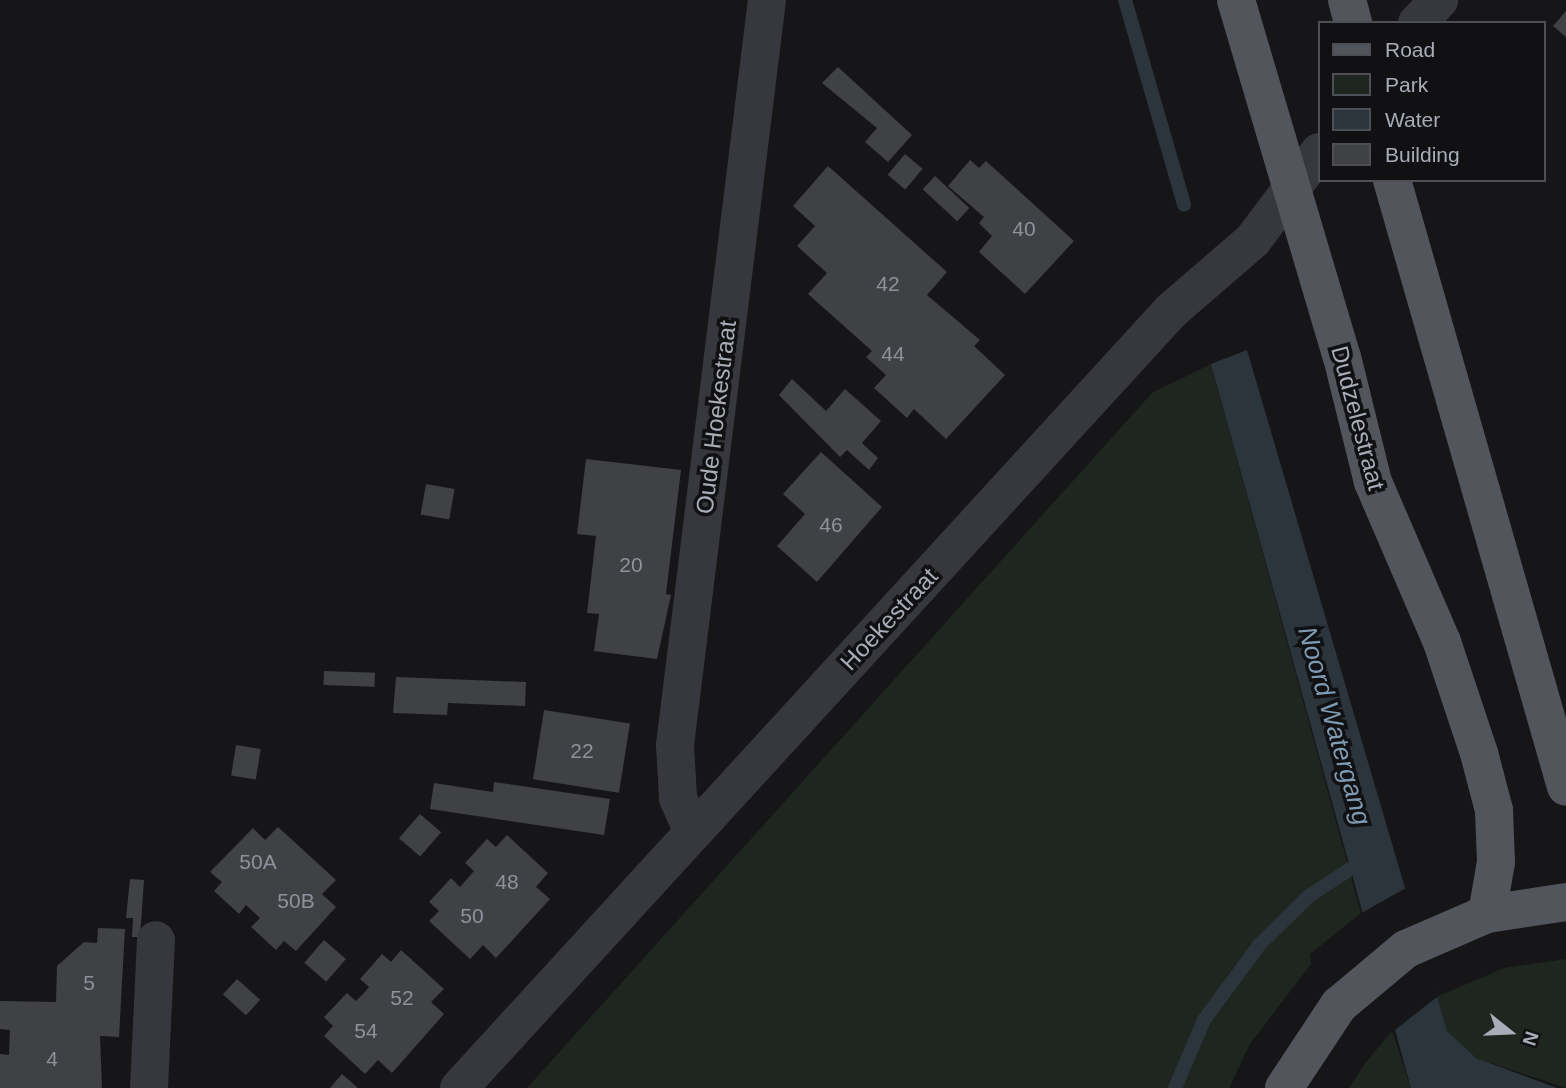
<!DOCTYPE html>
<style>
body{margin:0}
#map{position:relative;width:1566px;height:1088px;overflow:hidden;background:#161618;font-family:Helvetica,sans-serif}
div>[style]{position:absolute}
.green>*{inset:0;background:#1e261f}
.water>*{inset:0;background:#2c353c}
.pier>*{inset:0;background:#161618}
.stream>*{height:14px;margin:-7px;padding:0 7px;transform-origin:7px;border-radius:7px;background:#2c353c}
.building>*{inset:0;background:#404145;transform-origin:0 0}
.minor>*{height:38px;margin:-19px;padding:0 19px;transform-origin:19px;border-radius:19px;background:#37383d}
.major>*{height:38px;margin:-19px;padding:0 19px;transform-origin:19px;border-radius:19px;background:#53555c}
span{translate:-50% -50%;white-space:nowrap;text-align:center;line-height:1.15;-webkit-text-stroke:7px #111113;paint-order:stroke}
.number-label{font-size:21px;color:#8e929b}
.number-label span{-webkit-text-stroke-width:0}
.street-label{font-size:24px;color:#a8adb8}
.water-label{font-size:26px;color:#7f9bb3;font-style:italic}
.legend{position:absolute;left:1318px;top:21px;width:228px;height:161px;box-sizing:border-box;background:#111113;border:2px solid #4d4f55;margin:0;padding:9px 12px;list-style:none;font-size:21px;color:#a8adb8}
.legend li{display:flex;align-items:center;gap:14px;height:35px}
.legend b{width:35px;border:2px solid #4d4f55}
.north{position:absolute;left:1475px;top:997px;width:70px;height:70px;-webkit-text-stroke:5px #111113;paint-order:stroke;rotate:108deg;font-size:19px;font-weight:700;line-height:28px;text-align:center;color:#a8adb8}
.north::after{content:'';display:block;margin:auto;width:24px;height:32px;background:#a8adb8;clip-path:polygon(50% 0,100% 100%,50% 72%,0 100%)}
</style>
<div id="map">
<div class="green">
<div style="clip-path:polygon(1211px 364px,1361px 913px,1310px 954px,1311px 964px,1250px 1044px,1229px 1088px,527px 1088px,1152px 393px)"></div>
<div style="clip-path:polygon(1566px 959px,1566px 1088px,1476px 1058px,1447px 1032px,1434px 998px,1504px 968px)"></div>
<div style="clip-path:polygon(1392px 1031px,1411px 1088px,1349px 1088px,1366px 1062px)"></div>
</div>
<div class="water">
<div style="clip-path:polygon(1247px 350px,1447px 1031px,1476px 1058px,1557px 1088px,1411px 1088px,1211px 364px)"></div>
</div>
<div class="pier">
<div style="clip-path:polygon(1406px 888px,1437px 997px,1390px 1034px,1358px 915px)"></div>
</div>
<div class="stream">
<div style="left:1125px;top:0;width:213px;rotate:73.9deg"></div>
<div style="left:1175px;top:1088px;width:74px;rotate:-66.9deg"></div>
<div style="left:1204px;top:1020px;width:93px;rotate:-53.7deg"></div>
<div style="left:1259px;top:945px;width:70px;rotate:-44.4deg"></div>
<div style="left:1309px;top:896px;width:66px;rotate:-33.2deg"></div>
</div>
<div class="building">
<div style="clip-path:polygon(1566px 11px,1566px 37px,1553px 26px)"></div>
<div style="clip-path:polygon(838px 67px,912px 135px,888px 162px,865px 142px,877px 128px,822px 83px)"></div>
<div style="left:905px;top:154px;width:23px;height:27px;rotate:40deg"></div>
<div style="clip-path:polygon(970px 160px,979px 168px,986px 161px,1074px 241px,1025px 294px,979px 252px,992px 236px,979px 223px,984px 217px,948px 186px)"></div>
<div style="clip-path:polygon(828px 166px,947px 272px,927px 295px,980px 340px,974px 346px,1005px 375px,946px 439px,914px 409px,907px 418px,874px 388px,886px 375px,866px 357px,872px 351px,808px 294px,827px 273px,797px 246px,815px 226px,793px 206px)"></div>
<div style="left:935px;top:176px;width:47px;height:18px;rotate:43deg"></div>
<div style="clip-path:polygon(792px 379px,826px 411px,845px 389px,881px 421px,862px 443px,878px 458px,869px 470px,847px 450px,840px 457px,779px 395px)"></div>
<div style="clip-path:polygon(821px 452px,882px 507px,817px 582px,777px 546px,805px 514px,783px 494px)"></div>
<div style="clip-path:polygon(586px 459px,681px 470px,666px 594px,671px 595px,657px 659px,594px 651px,599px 614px,587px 613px,596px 536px,577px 534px)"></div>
<div style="left:426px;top:484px;width:29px;height:31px;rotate:10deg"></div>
<div style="left:324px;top:671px;width:51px;height:14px;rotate:2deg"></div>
<div style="clip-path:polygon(396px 677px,526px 682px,525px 706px,448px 703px,447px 715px,393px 713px)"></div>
<div style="left:544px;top:710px;width:87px;height:70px;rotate:9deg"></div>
<div style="left:236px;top:745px;width:25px;height:31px;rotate:9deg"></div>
<div style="clip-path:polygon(494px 782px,610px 799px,604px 835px,430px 809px,434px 783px,493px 792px)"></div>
<div style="left:420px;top:814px;width:28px;height:32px;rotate:41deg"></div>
<div style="clip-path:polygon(278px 827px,336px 880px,322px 894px,336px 907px,296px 951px,284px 941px,276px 950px,251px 927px,260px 918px,246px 905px,239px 914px,214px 891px,222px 882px,210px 872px,253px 828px,265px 840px)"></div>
<div style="clip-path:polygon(507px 835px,548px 873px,536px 887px,550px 899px,496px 958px,483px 945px,470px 959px,429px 921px,439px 911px,429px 902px,451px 878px,460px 887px,474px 871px,465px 863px,487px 839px,496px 847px)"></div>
<div style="clip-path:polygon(130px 879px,144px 880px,140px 937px,132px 937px,133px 918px,126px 918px)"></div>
<div style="clip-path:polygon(98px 928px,125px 929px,119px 1037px,100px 1036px,102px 1088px,0 1088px,0 1054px,9px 1055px,10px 1030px,0 1029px,0 1001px,56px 1002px,57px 966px,84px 942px,97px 943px)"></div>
<div style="left:324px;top:940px;width:29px;height:30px;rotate:41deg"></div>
<div style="clip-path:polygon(401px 950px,444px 989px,431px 1002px,444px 1014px,392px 1073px,378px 1060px,365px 1074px,324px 1036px,333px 1026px,324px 1017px,347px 993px,356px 1001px,364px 993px,369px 987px,360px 979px,382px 954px,391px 962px)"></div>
<div style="left:237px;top:979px;width:31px;height:21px;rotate:42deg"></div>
<div style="clip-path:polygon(342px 1074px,358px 1088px,330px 1088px)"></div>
</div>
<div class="minor">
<div style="left:1417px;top:23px;width:32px;rotate:-46deg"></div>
<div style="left:693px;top:832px;width:37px;rotate:-114deg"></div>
<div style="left:678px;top:798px;width:53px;rotate:-93.2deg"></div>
<div style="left:675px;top:745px;width:751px;rotate:-82.96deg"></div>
<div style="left:149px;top:1088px;width:148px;rotate:-87.3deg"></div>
<div style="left:459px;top:1088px;width:1055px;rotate:-47.5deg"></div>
<div style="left:1172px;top:310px;width:107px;rotate:-40.8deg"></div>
<div style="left:1253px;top:240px;width:110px;rotate:-53.1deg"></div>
</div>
<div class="major">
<div style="left:1236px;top:0;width:372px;rotate:73.5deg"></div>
<div style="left:1342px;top:357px;width:129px;rotate:76.1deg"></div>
<div style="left:1373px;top:482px;width:174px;rotate:66.7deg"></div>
<div style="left:1442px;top:642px;width:117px;rotate:71.6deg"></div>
<div style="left:1479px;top:753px;width:59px;rotate:75.3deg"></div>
<div style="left:1494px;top:810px;width:52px;rotate:87.8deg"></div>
<div style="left:1496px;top:862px;width:53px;rotate:99.8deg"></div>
<div style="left:1347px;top:0;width:24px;rotate:75deg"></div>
<div style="left:1392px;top:180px;width:631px;rotate:74deg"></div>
<div style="left:1284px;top:1088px;width:100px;rotate:-56.5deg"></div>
<div style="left:1339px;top:1005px;width:87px;rotate:-39.9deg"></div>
<div style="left:1406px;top:949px;width:88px;rotate:-23.4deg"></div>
<div style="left:1487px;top:914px;width:80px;rotate:-8.6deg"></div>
</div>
<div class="number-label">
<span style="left:1024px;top:229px">40</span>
<span style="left:888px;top:284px">42</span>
<span style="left:893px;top:354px">44</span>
<span style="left:831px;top:525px">46</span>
<span style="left:631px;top:565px">20</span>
<span style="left:582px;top:751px">22</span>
<span style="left:258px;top:862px">50A</span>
<span style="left:507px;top:882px">48</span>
<span style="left:296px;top:901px">50B</span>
<span style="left:472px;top:916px">50</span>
<span style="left:89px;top:983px">5</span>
<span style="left:402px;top:998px">52</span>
<span style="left:366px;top:1031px">54</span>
<span style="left:52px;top:1059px">4</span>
</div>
<div class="street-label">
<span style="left:716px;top:417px;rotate:-83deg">Oude Hoekestraat</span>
<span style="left:1358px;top:418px;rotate:75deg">Dudzelestraat</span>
<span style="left:889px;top:619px;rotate:-47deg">Hoekestraat</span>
</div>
<div class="water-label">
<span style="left:1334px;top:726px;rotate:74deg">Noord Watergang</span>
</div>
<ul class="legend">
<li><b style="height:9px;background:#53555c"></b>Road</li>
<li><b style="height:19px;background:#1e261f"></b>Park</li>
<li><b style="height:19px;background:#2c353c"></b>Water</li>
<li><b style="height:19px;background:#404145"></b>Building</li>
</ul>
<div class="north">N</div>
</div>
